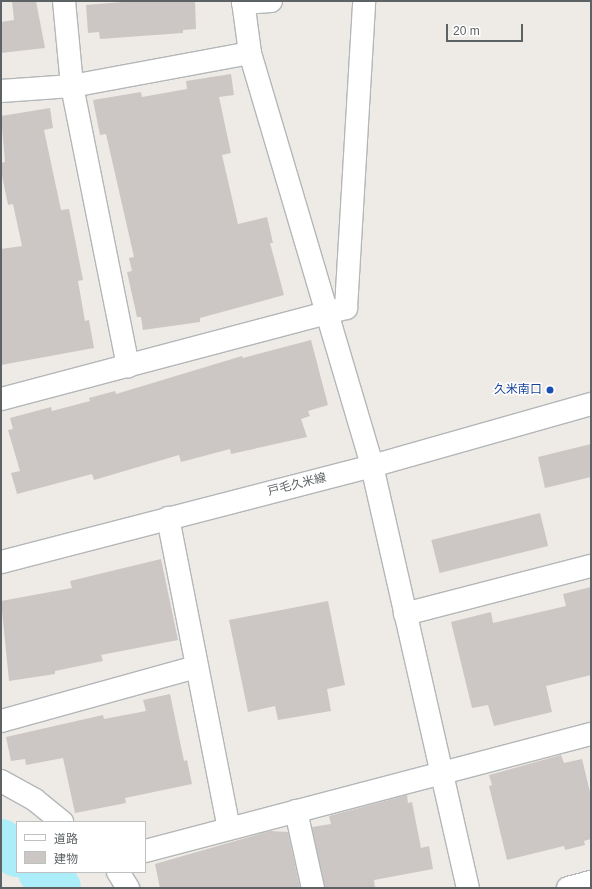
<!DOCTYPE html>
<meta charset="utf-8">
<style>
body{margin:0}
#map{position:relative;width:592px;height:889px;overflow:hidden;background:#eeeae5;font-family:Arial,"Noto Sans JP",sans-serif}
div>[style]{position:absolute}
.river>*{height:46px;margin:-23px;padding:0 23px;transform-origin:23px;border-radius:23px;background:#abedf9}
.building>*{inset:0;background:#ccc7c4;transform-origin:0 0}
.roads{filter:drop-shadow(1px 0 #b3b7b9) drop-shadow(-1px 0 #b3b7b9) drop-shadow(0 1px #b3b7b9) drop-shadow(0 -1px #b3b7b9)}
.street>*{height:22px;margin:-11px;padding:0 11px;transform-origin:11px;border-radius:11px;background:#fff}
.secondary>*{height:22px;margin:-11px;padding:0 11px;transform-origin:11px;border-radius:11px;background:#fff}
.dots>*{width:11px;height:11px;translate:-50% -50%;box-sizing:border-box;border:2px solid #fff;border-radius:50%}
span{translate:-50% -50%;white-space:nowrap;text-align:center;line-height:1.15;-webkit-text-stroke:3px #fff;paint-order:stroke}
.transit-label{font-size:12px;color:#164399}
.right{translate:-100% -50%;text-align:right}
.street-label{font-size:12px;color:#5d6365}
.frame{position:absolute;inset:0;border:2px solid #5d6365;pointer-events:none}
.legend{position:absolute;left:16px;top:821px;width:130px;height:52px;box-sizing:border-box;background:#fff;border:1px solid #bec1c1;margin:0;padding:5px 7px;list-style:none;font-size:12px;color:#5d6365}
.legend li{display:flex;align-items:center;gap:8px;height:20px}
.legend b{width:20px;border:1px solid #bec1c1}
.scale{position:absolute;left:446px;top:24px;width:77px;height:18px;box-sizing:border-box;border:2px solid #5d6365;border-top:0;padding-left:5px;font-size:12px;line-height:14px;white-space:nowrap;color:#5d6365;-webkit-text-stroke:3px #fff;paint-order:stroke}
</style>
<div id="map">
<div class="river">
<div style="left:1px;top:842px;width:20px;rotate:37deg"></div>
<div style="left:41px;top:872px;width:23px;rotate:43deg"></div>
</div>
<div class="building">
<div style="clip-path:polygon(12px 1px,36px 1px,45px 48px,1px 53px,1px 22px,14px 20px)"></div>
<div style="clip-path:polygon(135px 1px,195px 1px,196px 29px,183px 30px,183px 33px,100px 39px,99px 32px,88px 33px,86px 5px)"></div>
<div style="clip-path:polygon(231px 74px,234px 95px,219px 97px,231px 153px,222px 155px,238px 224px,267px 217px,273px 243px,270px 243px,284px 295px,200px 318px,200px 322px,143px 330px,141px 317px,137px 317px,127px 272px,132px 271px,129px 258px,134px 257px,106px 134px,100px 135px,93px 100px,141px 92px,142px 97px,187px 89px,186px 81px)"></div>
<div style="clip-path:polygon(50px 108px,53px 128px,44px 130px,61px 210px,69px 209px,83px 280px,78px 281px,85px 321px,89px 320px,94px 348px,1px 365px,1px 249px,22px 246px,13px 204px,8px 205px,1px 171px,1px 163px,5px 162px,1px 116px)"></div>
<div style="clip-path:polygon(311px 340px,328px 405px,308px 411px,310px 416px,301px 419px,307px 437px,231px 454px,230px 449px,181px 462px,179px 455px,94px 480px,92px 474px,17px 494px,11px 473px,20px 471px,8px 430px,13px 429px,10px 418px,51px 407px,52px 411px,90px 401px,89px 398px,115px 391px,116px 394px,242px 356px,243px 358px)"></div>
<div style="clip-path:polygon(591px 444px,591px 477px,545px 488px,538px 457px)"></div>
<div style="left:540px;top:513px;width:34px;height:112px;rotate:76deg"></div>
<div style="clip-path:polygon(161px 559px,178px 640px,101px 655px,103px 661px,55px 671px,55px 674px,9px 681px,1px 601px,72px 588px,70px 581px)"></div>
<div style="clip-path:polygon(591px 587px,591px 675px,546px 686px,552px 712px,494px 726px,488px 705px,472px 708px,451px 622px,491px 612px,493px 623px,566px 606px,563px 594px)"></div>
<div style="clip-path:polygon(328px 601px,345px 685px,327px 689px,331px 711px,278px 720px,275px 706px,248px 712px,229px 620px)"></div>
<div style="clip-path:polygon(170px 694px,184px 761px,187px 760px,192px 784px,125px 798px,126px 803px,75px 813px,63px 758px,26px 765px,25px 759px,11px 761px,6px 737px,103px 715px,104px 719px,146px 711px,143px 700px)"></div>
<div style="clip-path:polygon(561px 755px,564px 763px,582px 759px,591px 796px,591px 839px,584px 841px,585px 845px,565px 850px,564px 846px,507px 860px,489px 786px,492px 785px,489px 775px)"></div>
<div style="clip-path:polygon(407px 795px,408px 803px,412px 802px,421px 848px,429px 846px,433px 869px,374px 880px,375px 888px,325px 888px,312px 827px,331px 824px,329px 816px)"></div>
<div style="clip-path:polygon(270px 831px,288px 832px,300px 888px,160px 888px,155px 864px)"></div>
</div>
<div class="roads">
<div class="street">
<div style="left:64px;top:1px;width:85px;rotate:84.6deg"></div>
<div style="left:72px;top:86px;width:286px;rotate:78.7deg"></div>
<div style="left:243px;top:1px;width:52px;rotate:82.3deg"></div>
<div style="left:250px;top:53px;width:431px;rotate:73.5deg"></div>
<div style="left:243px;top:3px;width:28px;rotate:-4deg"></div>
<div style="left:1px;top:91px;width:71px;rotate:-4deg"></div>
<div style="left:72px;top:86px;width:181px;rotate:-10.5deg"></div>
<div style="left:1px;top:399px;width:357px;rotate:-14.8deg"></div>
<div style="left:346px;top:308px;width:308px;rotate:-86.6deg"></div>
<div style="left:168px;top:518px;width:316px;rotate:78.9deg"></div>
<div style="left:405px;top:614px;width:192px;rotate:-14.5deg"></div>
<div style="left:1px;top:721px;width:202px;rotate:-15.5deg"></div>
<div style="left:1px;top:781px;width:39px;rotate:29deg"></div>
<div style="left:35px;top:800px;width:35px;rotate:39deg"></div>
<div style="left:296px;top:811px;width:79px;rotate:77.6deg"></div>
<div style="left:145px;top:851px;width:461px;rotate:-14.7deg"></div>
<div style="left:118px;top:872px;width:19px;rotate:58deg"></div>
<div style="left:568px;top:888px;width:24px;rotate:-15deg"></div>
</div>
<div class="secondary">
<div style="left:372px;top:466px;width:433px;rotate:77.2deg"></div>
<div style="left:1px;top:562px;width:383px;rotate:-14.5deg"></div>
<div style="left:372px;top:466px;width:228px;rotate:-15.8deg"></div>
</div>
</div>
<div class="dots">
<div style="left:550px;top:390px;background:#1a4fb4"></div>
</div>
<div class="transit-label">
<span class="right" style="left:542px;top:390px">久米南口</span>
</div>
<div class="street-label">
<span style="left:297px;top:485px;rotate:-14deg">戸毛久米線</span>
</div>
<div class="frame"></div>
<ul class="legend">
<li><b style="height:5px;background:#fff"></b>道路</li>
<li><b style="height:11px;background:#ccc7c4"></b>建物</li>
</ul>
<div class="scale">20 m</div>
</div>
